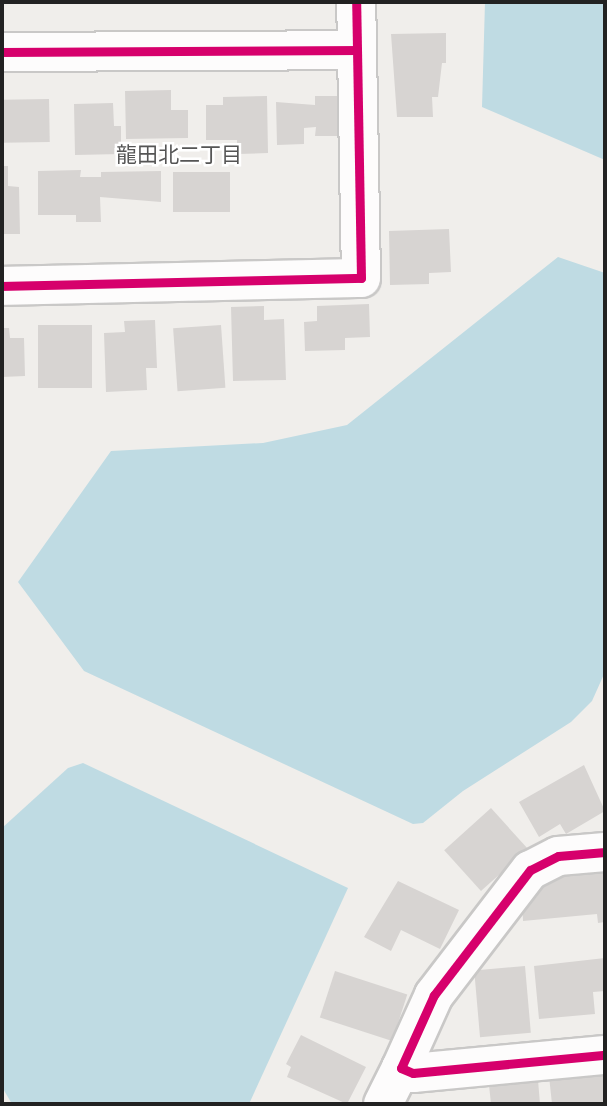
<!DOCTYPE html>
<meta charset="utf-8">
<style>
body{margin:0}
#map{position:relative;width:607px;height:1106px;overflow:hidden;background:#f0eeeb;font-family:"Alegreya Sans","Noto Sans JP",sans-serif}
div>[style]{position:absolute}
.water>*{inset:0;background:#bfdbe3}
.building>*{inset:0;background:#d7d4d2;transform-origin:0 0}
.roads{filter:drop-shadow(2px 0 #c9c8c7) drop-shadow(-2px 0 #c9c8c7) drop-shadow(0 2px #c9c8c7) drop-shadow(0 -2px #c9c8c7)}
.minor>*{height:38px;margin:-19px;padding:0 19px;transform-origin:19px;border-radius:19px;background:#fdfcfc}
.cycleway>*{height:9px;margin:-4.5px;padding:0 4.5px;transform-origin:4.5px;border-radius:4.5px;background:#d6006c}
span{translate:-50% -50%;white-space:nowrap;text-align:center;line-height:1.15;-webkit-text-stroke:5px #fff;paint-order:stroke}
.neighbourhood-label{font-size:21px;color:#555}
.frame{position:absolute;inset:0;border:4px solid #222;pointer-events:none}
</style>
<div id="map">
<div class="water">
<div style="clip-path:polygon(485px 2px,605px 2px,605px 160px,482px 107px)"></div>
<div style="clip-path:polygon(558px 257px,605px 273px,605px 672px,592px 701px,571px 722px,463px 791px,423px 823px,413px 824px,84px 671px,18px 582px,111px 451px,263px 443px,347px 425px)"></div>
<div style="clip-path:polygon(83px 763px,348px 888px,249px 1104px,12px 1104px,2px 1087px,2px 828px,68px 768px)"></div>
</div>
<div class="building">
<div style="clip-path:polygon(446px 33px,446px 63px,442px 63px,438px 97px,432px 97px,433px 117px,397px 117px,391px 34px)"></div>
<div style="clip-path:polygon(171px 90px,171px 110px,188px 110px,188px 138px,126px 139px,125px 91px)"></div>
<div style="clip-path:polygon(267px 96px,268px 153px,237px 154px,237px 140px,206px 140px,206px 105px,223px 105px,223px 97px)"></div>
<div style="clip-path:polygon(315px 96px,339px 96px,339px 136px,315px 136px,316px 127px,304px 128px,304px 144px,277px 145px,276px 102px,315px 105px)"></div>
<div style="left:49px;top:99px;width:43px;height:47px;rotate:89deg"></div>
<div style="clip-path:polygon(113px 103px,114px 126px,121px 126px,121px 154px,75px 155px,74px 104px)"></div>
<div style="clip-path:polygon(2px 166px,8px 166px,8px 186px,19px 187px,20px 234px,2px 234px)"></div>
<div style="clip-path:polygon(81px 170px,80px 177px,101px 177px,101px 172px,161px 171px,161px 202px,100px 197px,101px 222px,76px 222px,76px 215px,38px 215px,38px 171px)"></div>
<div style="left:230px;top:172px;width:40px;height:57px;rotate:90deg"></div>
<div style="clip-path:polygon(449px 229px,451px 272px,429px 273px,429px 284px,390px 285px,389px 231px)"></div>
<div style="clip-path:polygon(369px 304px,370px 337px,345px 338px,345px 350px,305px 351px,304px 322px,317px 321px,317px 306px)"></div>
<div style="clip-path:polygon(264px 306px,264px 320px,284px 319px,286px 380px,233px 381px,231px 307px)"></div>
<div style="clip-path:polygon(155px 320px,157px 368px,146px 368px,147px 390px,106px 392px,104px 333px,125px 332px,124px 321px)"></div>
<div style="left:38px;top:325px;width:54px;height:63px"></div>
<div style="left:221px;top:325px;width:63px;height:48px;rotate:86deg"></div>
<div style="clip-path:polygon(2px 328px,9px 328px,10px 338px,24px 338px,25px 376px,2px 377px)"></div>
<div style="clip-path:polygon(584px 765px,605px 811px,566px 834px,560px 824px,539px 837px,519px 802px)"></div>
<div style="left:491px;top:808px;width:55px;height:63px;rotate:48deg"></div>
<div style="clip-path:polygon(605px 859px,605px 922px,598px 923px,597px 914px,523px 921px,522px 898px,537px 897px,536px 882px,556px 881px,555px 873px)"></div>
<div style="clip-path:polygon(398px 881px,459px 910px,440px 949px,401px 930px,391px 951px,364px 937px)"></div>
<div style="clip-path:polygon(605px 958px,605px 991px,593px 992px,595px 1014px,539px 1019px,534px 966px)"></div>
<div style="left:525px;top:966px;width:67px;height:51px;rotate:85deg"></div>
<div style="left:335px;top:971px;width:76px;height:49px;rotate:18deg"></div>
<div style="clip-path:polygon(301px 1035px,366px 1067px,347px 1104px,287px 1077px,291px 1067px,286px 1064px)"></div>
<div style="clip-path:polygon(605px 1070px,605px 1104px,552px 1104px,549px 1076px)"></div>
<div style="clip-path:polygon(538px 1080px,540px 1104px,491px 1104px,489px 1085px)"></div>
</div>
<div class="roads">
<div class="minor">
<div style="left:2px;top:52px;width:355px;rotate:-0.3deg"></div>
<div style="left:2px;top:286px;width:359px;rotate:-1.3deg"></div>
<div style="left:361px;top:278px;width:276px;rotate:-91deg"></div>
<div style="left:605px;top:852px;width:47px;rotate:175.1deg"></div>
<div style="left:558px;top:856px;width:31px;rotate:153deg"></div>
<div style="left:530px;top:870px;width:158px;rotate:127.5deg"></div>
<div style="left:434px;top:995px;width:80px;rotate:114.3deg"></div>
<div style="left:401px;top:1068px;width:13px;rotate:23deg"></div>
<div style="left:413px;top:1073px;width:193px;rotate:-5.4deg"></div>
<div style="left:383px;top:1104px;width:40px;rotate:-63.4deg"></div>
</div>
</div>
<div class="cycleway">
<div style="left:2px;top:52px;width:355px;rotate:-0.3deg"></div>
<div style="left:2px;top:286px;width:359px;rotate:-1.3deg"></div>
<div style="left:361px;top:278px;width:276px;rotate:-91deg"></div>
<div style="left:605px;top:852px;width:47px;rotate:175.1deg"></div>
<div style="left:558px;top:856px;width:31px;rotate:153deg"></div>
<div style="left:530px;top:870px;width:158px;rotate:127.5deg"></div>
<div style="left:434px;top:995px;width:80px;rotate:114.3deg"></div>
<div style="left:401px;top:1068px;width:13px;rotate:23deg"></div>
<div style="left:413px;top:1073px;width:193px;rotate:-5.4deg"></div>
</div>
<div class="neighbourhood-label">
<span style="left:179px;top:156px">龍田北二丁目</span>
</div>
<div class="frame"></div>
</div>
